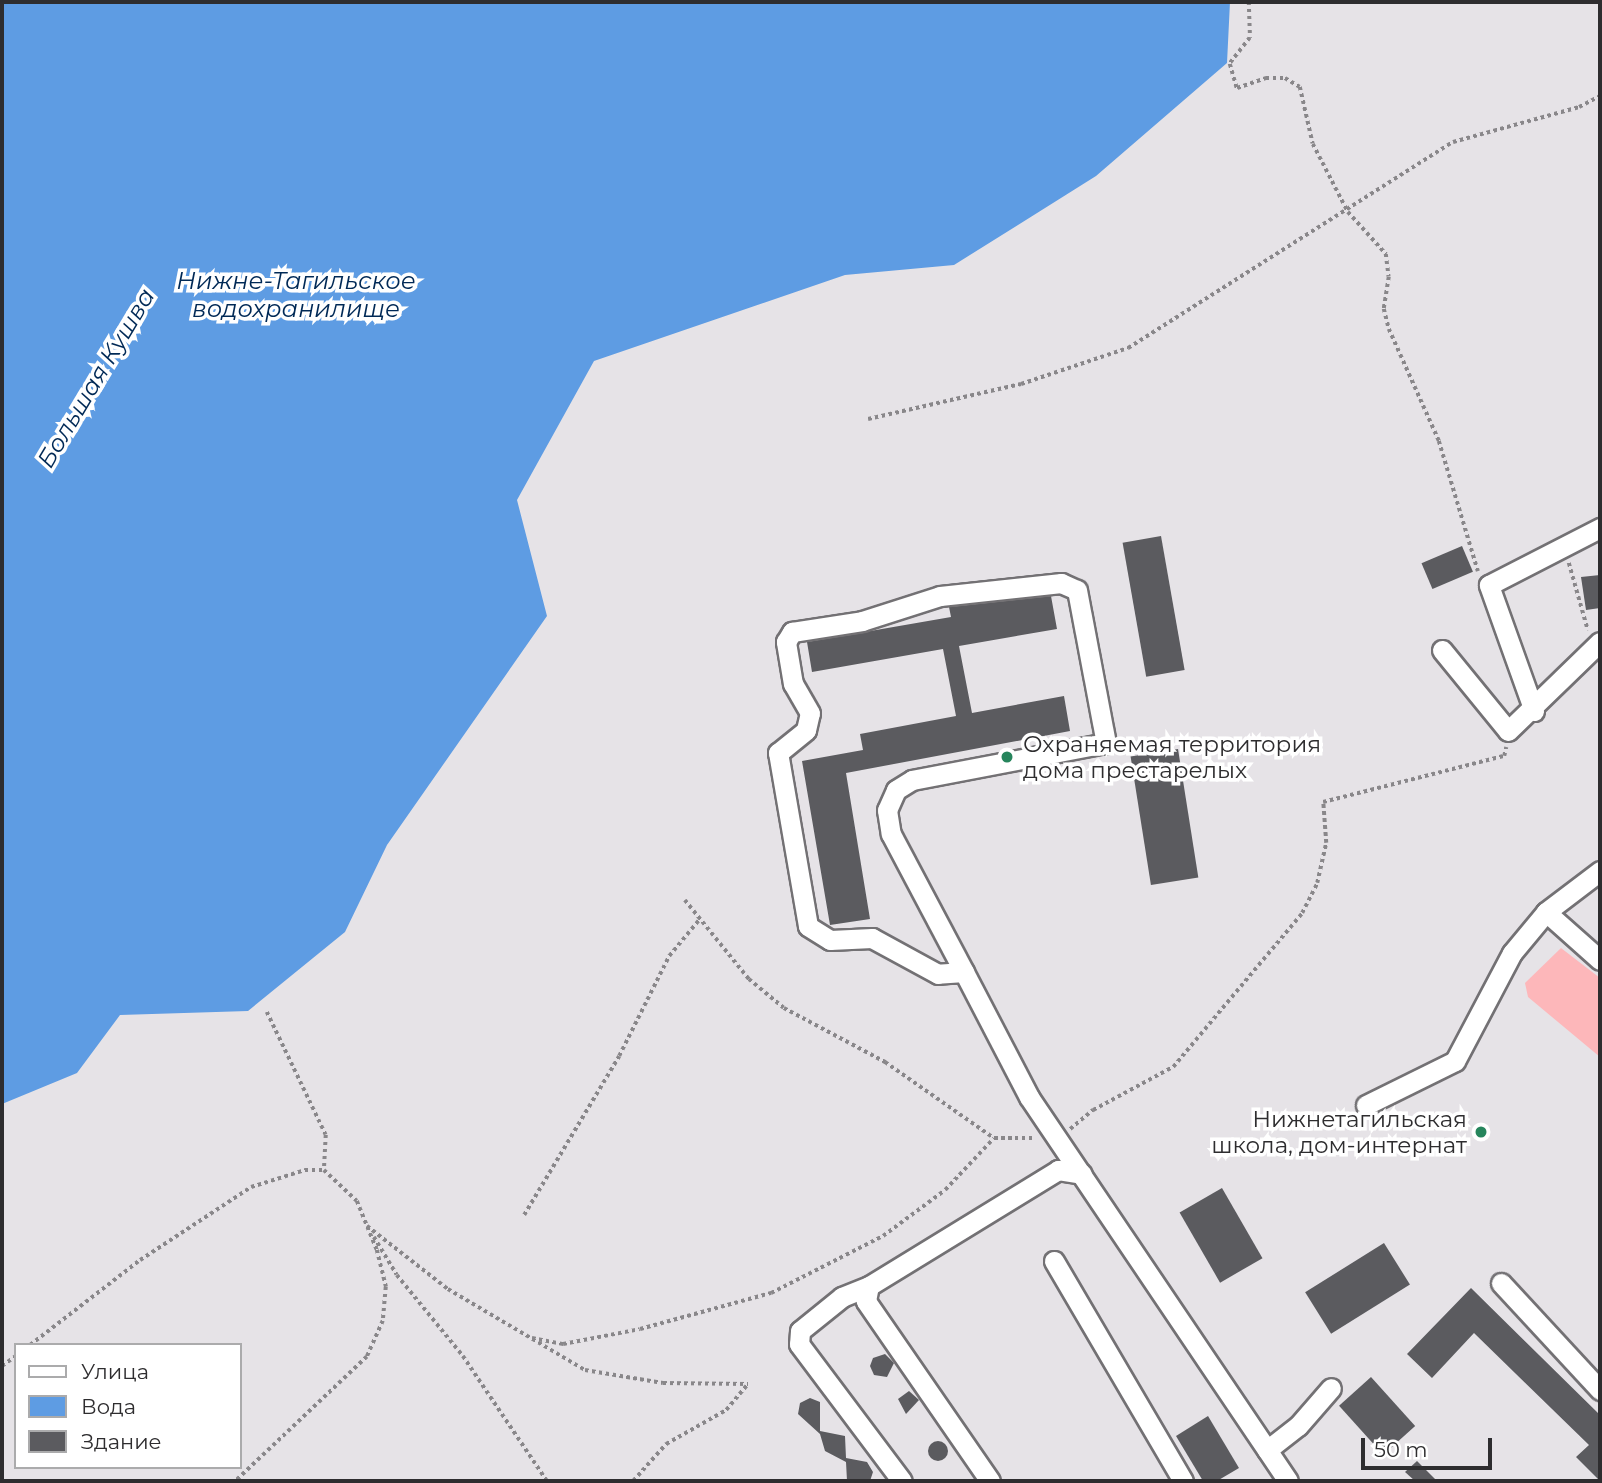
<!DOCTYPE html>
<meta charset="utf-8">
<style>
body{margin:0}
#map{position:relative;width:1602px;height:1483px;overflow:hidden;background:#e6e3e7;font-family:Montserrat,sans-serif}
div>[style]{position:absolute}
.green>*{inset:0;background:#fdb7ba}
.water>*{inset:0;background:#5e9ce3}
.building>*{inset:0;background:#5b5b5f;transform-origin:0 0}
.round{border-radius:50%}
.path>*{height:3.5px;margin-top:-1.75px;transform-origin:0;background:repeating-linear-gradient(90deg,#89878a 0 3.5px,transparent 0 7px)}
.roads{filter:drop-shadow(2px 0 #737174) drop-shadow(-2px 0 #737174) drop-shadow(0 2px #737174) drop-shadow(0 -2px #737174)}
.minor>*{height:19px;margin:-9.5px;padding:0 9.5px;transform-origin:9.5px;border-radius:9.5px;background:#fff}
.dots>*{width:19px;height:19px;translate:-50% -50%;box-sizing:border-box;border:4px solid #fff;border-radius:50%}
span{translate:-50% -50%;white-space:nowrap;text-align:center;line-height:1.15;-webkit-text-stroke:7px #fff;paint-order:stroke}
.poi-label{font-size:23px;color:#2e2d2f}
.left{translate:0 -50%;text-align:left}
.right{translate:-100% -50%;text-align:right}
.water-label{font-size:24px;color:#002956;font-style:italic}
.frame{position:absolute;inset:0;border:4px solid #2e2d2f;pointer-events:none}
.legend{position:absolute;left:14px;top:1343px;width:228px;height:126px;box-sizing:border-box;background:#fff;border:2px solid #ababac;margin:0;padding:9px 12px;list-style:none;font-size:21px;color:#2e2d2f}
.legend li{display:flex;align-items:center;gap:14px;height:35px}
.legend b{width:35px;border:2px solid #ababac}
.scale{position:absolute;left:1361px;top:1438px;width:131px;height:32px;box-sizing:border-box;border:4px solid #2e2d2f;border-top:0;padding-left:9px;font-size:21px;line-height:24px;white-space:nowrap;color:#2e2d2f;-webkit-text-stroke:5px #fff;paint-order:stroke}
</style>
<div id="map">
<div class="green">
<div style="clip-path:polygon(1561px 948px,1600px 978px,1600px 1057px,1528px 997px,1525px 983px)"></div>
</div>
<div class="water">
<div style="clip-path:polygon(2px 2px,1230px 2px,1227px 63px,1096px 176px,954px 265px,845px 275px,594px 361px,517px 500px,547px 616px,387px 845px,345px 932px,248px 1011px,120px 1015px,77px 1073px,2px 1104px)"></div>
</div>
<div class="building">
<div style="left:1161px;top:536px;width:136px;height:39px;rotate:80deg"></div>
<div style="left:1462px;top:546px;width:28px;height:44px;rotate:67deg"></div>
<div style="clip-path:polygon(1600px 575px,1600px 608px,1586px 610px,1581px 577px)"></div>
<div style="clip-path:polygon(1051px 596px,1057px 629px,959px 646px,972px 713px,1064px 696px,1070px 731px,846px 773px,870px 919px,830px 925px,802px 761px,863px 750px,860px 734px,956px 716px,943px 649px,812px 672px,807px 642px,951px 617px,949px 607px)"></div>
<div style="left:1178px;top:749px;width:130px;height:48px;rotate:81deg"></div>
<div style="left:1222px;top:1188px;width:81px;height:49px;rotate:60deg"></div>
<div style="left:1384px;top:1243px;width:49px;height:93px;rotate:58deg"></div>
<div style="clip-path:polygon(1471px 1288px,1600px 1415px,1600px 1481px,1576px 1457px,1589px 1445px,1474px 1333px,1432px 1378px,1407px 1354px)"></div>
<div style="clip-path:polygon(885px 1354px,894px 1363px,887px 1377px,874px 1375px,870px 1366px,873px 1358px)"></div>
<div style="left:1371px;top:1377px;width:66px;height:43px;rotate:48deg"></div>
<div style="clip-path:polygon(909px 1391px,919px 1400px,906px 1414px,898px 1399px)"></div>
<div style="clip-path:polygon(810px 1398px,820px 1402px,820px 1431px,845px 1436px,846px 1458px,867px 1462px,873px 1472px,870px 1481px,847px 1481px,846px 1462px,825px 1451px,820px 1434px,798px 1414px,800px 1403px)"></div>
<div style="clip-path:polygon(1208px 1416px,1239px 1468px,1217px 1481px,1203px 1481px,1176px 1436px)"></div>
<div class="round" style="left:928px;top:1441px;width:20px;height:20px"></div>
<div style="clip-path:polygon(1417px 1461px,1437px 1481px,1415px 1481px,1405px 1472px)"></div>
</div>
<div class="path">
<div style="left:1249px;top:2px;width:36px;rotate:88deg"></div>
<div style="left:1250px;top:38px;width:33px;rotate:128deg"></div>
<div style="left:1230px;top:64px;width:25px;rotate:74deg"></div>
<div style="left:1237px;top:88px;width:31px;rotate:-19deg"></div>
<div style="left:1266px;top:78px;width:19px"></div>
<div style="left:1285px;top:78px;width:17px;rotate:31deg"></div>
<div style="left:1300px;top:87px;width:58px;rotate:77.2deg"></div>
<div style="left:1313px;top:144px;width:76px;rotate:62.8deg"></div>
<div style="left:1348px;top:212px;width:57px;rotate:47.9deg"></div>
<div style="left:1386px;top:254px;width:23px;rotate:83deg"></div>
<div style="left:1389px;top:277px;width:32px;rotate:99deg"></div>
<div style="left:1384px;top:309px;width:21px;rotate:76deg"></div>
<div style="left:1389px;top:329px;width:123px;rotate:65.9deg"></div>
<div style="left:1439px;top:441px;width:136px;rotate:73.3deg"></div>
<div style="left:868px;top:419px;width:157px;rotate:-12.9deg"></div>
<div style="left:1021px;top:384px;width:113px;rotate:-18.6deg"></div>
<div style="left:1128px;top:348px;width:385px;rotate:-32.4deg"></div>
<div style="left:1453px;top:142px;width:131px;rotate:-15.5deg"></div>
<div style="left:1579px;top:107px;width:24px;rotate:-28deg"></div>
<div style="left:1569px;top:563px;width:70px;rotate:74.2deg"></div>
<div style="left:685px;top:900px;width:102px;rotate:51deg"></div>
<div style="left:749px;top:979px;width:45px;rotate:39.6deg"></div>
<div style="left:784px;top:1008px;width:115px;rotate:28.1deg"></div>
<div style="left:885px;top:1062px;width:133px;rotate:34.9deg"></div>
<div style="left:994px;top:1138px;width:41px"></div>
<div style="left:267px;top:1012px;width:136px;rotate:64.4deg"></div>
<div style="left:326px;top:1135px;width:35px;rotate:93deg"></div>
<div style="left:1070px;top:1129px;width:30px;rotate:-40deg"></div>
<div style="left:1093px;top:1110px;width:91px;rotate:-28.3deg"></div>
<div style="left:1173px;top:1067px;width:201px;rotate:-50deg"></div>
<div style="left:1302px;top:913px;width:34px;rotate:-63deg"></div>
<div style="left:1317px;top:883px;width:41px;rotate:-77.3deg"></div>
<div style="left:1326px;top:843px;width:41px;rotate:-94.2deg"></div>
<div style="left:1323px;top:802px;width:187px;rotate:-14.3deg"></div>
<div style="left:1504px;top:756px;width:9px;rotate:-77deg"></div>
<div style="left:524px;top:1215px;width:185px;rotate:-59.1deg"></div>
<div style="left:619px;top:1056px;width:112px;rotate:-63.4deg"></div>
<div style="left:669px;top:956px;width:47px;rotate:-50.2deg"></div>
<div style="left:367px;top:1226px;width:103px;rotate:37.9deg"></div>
<div style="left:448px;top:1289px;width:159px;rotate:30.6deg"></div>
<div style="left:585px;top:1370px;width:79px;rotate:9.5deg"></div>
<div style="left:663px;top:1383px;width:85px;rotate:0.7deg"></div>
<div style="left:374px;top:1237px;width:44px;rotate:58.8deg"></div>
<div style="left:397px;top:1275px;width:104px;rotate:50.8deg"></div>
<div style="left:463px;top:1356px;width:151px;rotate:56.1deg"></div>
<div style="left:532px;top:1338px;width:32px;rotate:11deg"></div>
<div style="left:563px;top:1344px;width:78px;rotate:-11deg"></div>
<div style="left:640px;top:1329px;width:136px;rotate:-15.4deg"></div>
<div style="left:771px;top:1293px;width:126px;rotate:-27deg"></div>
<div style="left:883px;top:1236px;width:77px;rotate:-36.6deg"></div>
<div style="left:945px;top:1190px;width:71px;rotate:-46.7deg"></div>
<div style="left:30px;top:1345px;width:139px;rotate:-37.7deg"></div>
<div style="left:140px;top:1260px;width:133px;rotate:-33.3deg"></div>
<div style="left:251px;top:1187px;width:57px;rotate:-17.5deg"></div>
<div style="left:305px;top:1170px;width:19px"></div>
<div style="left:324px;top:1170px;width:45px;rotate:43.2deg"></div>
<div style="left:357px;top:1201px;width:53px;rotate:67.8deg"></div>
<div style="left:377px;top:1250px;width:38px;rotate:76deg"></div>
<div style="left:386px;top:1287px;width:34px;rotate:95deg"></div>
<div style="left:383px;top:1321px;width:39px;rotate:114deg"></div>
<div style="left:367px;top:1357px;width:180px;rotate:136.6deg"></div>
<div style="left:2px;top:1366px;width:17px;rotate:-36deg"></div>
<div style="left:633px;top:1481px;width:50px;rotate:-48.3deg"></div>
<div style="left:666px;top:1444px;width:69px;rotate:-29.5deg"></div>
<div style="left:726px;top:1410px;width:33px;rotate:-50deg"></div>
</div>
<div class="roads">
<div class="minor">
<div style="left:1442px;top:650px;width:104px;rotate:50.8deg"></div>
<div style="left:1508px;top:731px;width:128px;rotate:-44.1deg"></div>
<div style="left:1534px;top:711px;width:134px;rotate:-109.7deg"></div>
<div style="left:1489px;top:585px;width:125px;rotate:-27.2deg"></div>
<div style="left:1600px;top:871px;width:68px;rotate:142.8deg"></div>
<div style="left:1546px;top:912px;width:72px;rotate:41.6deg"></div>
<div style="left:964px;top:972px;width:26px;rotate:176deg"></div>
<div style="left:938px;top:974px;width:75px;rotate:-151.4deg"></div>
<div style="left:872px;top:938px;width:42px;rotate:177.3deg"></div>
<div style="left:830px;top:940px;width:26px;rotate:-148deg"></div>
<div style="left:808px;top:926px;width:176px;rotate:-99.8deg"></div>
<div style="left:778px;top:753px;width:36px;rotate:-39deg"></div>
<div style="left:806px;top:730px;width:17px;rotate:-77deg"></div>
<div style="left:810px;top:713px;width:34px;rotate:-120deg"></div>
<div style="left:793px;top:684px;width:43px;rotate:-99.5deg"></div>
<div style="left:786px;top:642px;width:12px;rotate:-59deg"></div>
<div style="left:792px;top:632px;width:71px;rotate:-8.9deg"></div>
<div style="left:862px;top:621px;width:82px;rotate:-17.8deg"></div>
<div style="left:940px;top:596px;width:122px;rotate:-6.1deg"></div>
<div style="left:1061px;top:583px;width:17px;rotate:24deg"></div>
<div style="left:1077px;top:590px;width:156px;rotate:79.3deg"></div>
<div style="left:1106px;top:743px;width:197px;rotate:169.2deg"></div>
<div style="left:912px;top:780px;width:19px;rotate:148deg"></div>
<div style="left:896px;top:790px;width:22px;rotate:114deg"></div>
<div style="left:887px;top:810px;width:24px;rotate:81deg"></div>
<div style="left:891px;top:834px;width:156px;rotate:62.1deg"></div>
<div style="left:964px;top:972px;width:141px;rotate:62.5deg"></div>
<div style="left:1029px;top:1097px;width:463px;rotate:56deg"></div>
<div style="left:1366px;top:1105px;width:99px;rotate:-26.3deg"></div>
<div style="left:1455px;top:1061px;width:122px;rotate:-62.2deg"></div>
<div style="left:1512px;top:953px;width:53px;rotate:-50.3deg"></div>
<div style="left:1054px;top:1261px;width:255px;rotate:59.6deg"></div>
<div style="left:1501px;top:1283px;width:146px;rotate:47.2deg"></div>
<div style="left:869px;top:1286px;width:29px;rotate:158deg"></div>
<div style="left:842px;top:1297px;width:54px;rotate:141deg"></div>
<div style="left:800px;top:1331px;width:13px;rotate:94deg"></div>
<div style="left:799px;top:1344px;width:171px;rotate:53.1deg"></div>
<div style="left:1267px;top:1450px;width:39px;rotate:-38deg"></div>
<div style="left:1298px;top:1426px;width:50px;rotate:-49deg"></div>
<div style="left:990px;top:1481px;width:219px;rotate:-124.6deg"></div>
<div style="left:866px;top:1301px;width:15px;rotate:-79deg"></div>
<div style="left:869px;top:1286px;width:222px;rotate:-31.5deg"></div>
<div style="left:1058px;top:1170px;width:24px;rotate:9deg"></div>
</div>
</div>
<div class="dots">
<div style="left:1007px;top:757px;background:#26855c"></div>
<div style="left:1481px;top:1132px;background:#26855c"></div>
</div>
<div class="poi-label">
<span class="left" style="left:1023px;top:757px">Охраняемая территория<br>дома престарелых</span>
<span class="right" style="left:1467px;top:1132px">Нижнетагильская<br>школа, дом-интернат</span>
</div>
<div class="water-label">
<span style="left:296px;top:295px">Нижне-Тагильское<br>водохранилище</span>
<span style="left:96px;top:378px;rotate:-59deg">Большая Кушва</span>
</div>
<div class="frame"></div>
<ul class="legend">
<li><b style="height:9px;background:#fff"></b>Улица</li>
<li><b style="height:19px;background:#5e9ce3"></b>Вода</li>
<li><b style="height:19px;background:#5b5b5f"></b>Здание</li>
</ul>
<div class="scale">50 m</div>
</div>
